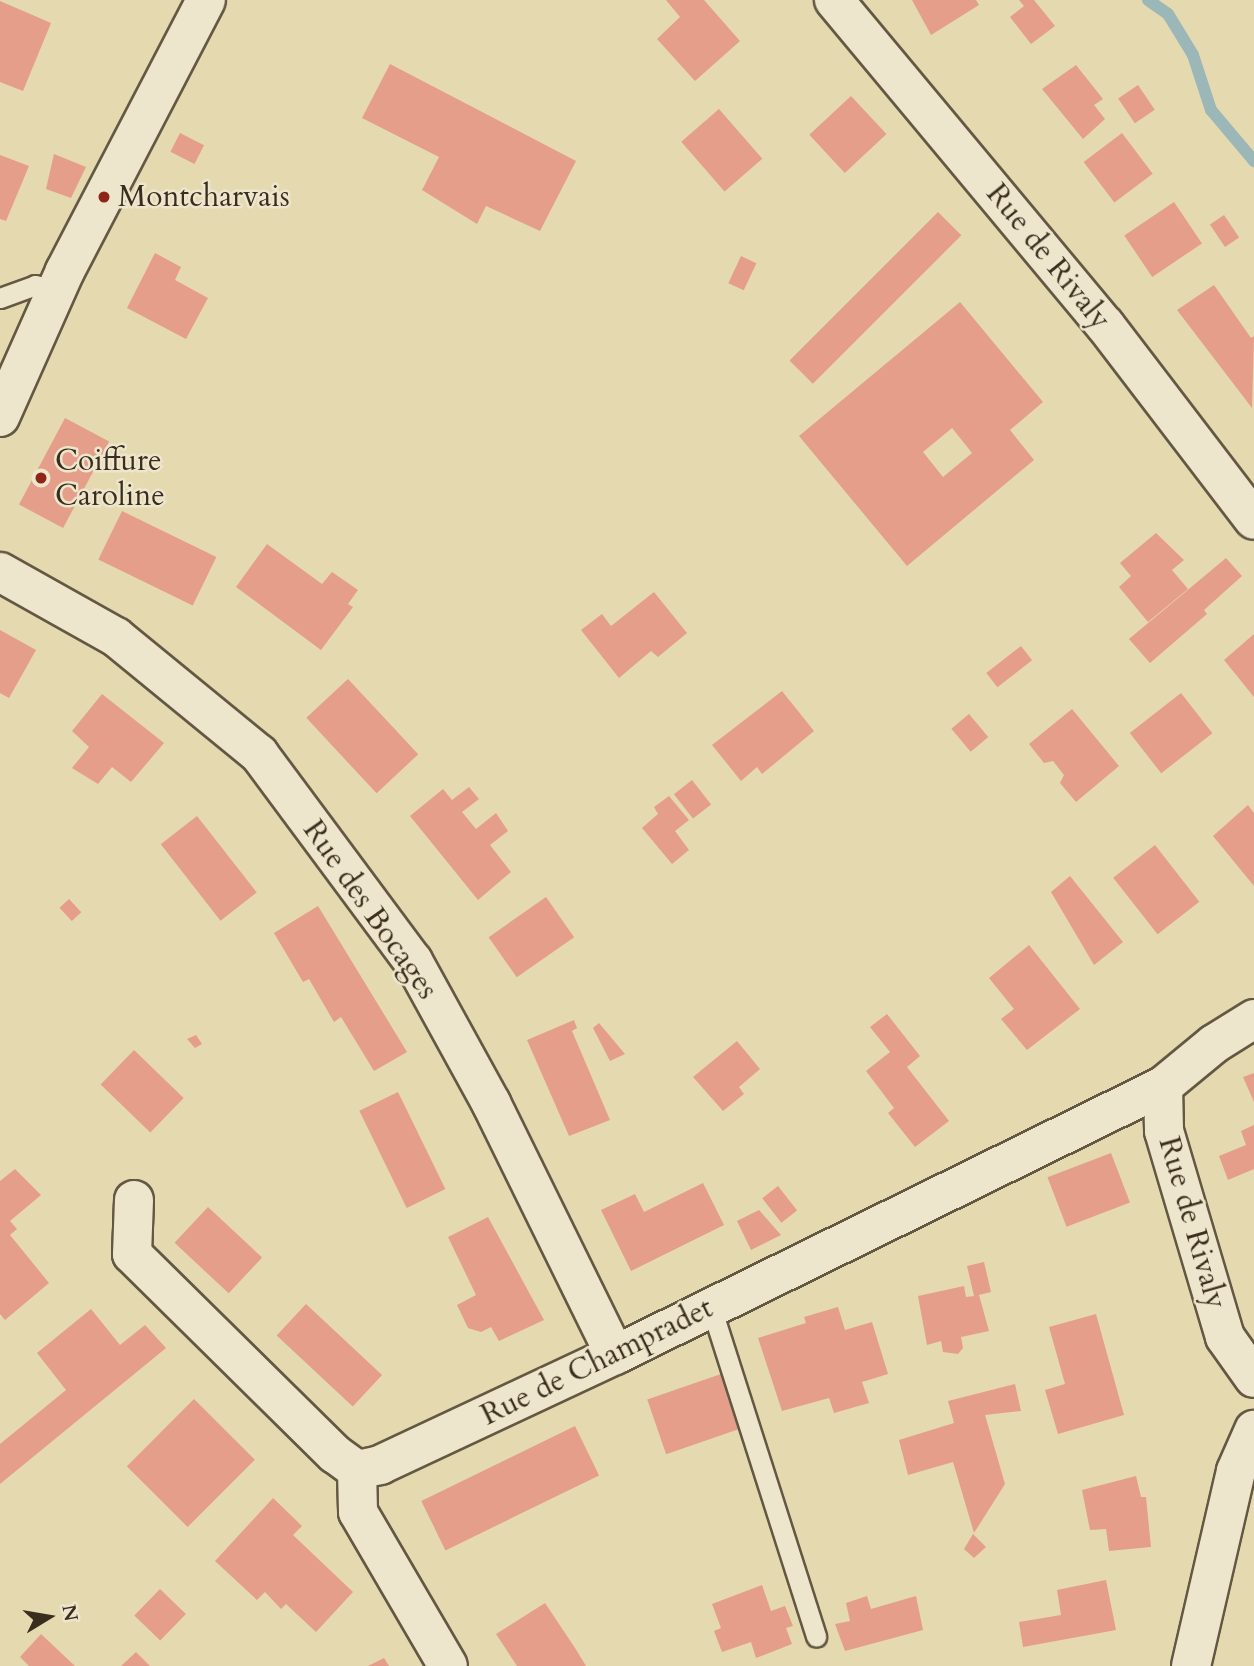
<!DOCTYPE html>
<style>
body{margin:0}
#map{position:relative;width:1254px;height:1666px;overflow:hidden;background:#e5d9b0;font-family:Cardo,serif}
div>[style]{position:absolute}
.stream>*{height:12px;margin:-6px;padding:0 6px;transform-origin:6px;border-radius:6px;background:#9bb7b7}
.building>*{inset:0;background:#e59e89;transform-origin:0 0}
.roads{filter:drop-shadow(2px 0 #645842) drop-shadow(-2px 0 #645842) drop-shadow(0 2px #645842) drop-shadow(0 -2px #645842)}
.lane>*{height:19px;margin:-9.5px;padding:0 9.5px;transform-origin:9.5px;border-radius:9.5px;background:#eee6cc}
.street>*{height:38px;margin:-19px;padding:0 19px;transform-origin:19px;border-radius:19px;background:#eee6cc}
.secondary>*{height:38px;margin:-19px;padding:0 19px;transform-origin:19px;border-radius:19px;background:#eee6cc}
.dots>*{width:19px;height:19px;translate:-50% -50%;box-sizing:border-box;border:4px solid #eee6cc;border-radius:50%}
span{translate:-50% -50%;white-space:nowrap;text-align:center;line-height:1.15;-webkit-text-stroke:5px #eee6cc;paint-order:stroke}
.poi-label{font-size:30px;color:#392d1e}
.left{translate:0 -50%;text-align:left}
.street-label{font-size:30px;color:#392d1e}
.north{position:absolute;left:14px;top:1582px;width:70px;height:70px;-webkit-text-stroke:5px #eee6cc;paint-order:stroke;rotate:79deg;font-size:19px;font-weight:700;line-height:28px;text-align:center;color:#392d1e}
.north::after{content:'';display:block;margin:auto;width:24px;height:32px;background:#392d1e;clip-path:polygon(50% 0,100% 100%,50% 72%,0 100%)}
</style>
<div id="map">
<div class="stream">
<div style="left:1148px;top:0;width:24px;rotate:35deg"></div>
<div style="left:1168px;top:14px;width:48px;rotate:58.6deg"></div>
<div style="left:1193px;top:55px;width:58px;rotate:71.9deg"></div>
<div style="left:1211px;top:110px;width:67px;rotate:49.9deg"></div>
</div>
<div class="building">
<div style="clip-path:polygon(666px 0,704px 0,740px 41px,695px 81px,657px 39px,680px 17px)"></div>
<div style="clip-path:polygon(912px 0,976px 0,979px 5px,931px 35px)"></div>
<div style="clip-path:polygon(1019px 0,1034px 0,1055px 26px,1031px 44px,1010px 17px,1024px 6px)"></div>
<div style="clip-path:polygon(0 1px,51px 23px,23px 91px,0 82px)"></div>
<div style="clip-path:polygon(390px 64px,576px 161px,540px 231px,486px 206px,477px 224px,422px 190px,439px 157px,362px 118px)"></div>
<div style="clip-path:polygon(1076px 65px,1103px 99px,1094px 105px,1105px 119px,1083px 139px,1042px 89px)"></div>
<div style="left:1138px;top:85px;width:30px;height:24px;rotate:56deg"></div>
<div style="left:851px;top:96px;width:52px;height:57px;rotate:47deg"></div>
<div style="left:719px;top:109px;width:66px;height:50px;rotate:49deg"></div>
<div style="left:180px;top:133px;width:27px;height:21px;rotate:27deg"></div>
<div style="left:1122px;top:133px;width:51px;height:48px;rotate:53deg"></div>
<div style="clip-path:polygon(54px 154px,86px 167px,71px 198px,46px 189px)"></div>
<div style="clip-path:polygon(0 155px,29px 166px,6px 221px,0 219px)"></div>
<div style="left:1174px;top:202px;width:50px;height:60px;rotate:56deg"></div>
<div style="left:938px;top:212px;width:33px;height:210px;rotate:45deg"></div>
<div style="left:1224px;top:215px;width:27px;height:17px;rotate:56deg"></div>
<div style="clip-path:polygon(155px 253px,181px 267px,175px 280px,208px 298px,186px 339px,127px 308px)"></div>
<div style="left:741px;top:256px;width:17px;height:30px;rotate:25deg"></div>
<div style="clip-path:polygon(1214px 285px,1251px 338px,1254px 336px,1252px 408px,1177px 310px)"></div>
<div style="clip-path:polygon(evenodd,960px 302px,1043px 402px,1010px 430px,1034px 460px,907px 566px,799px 436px,960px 302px,952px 428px,972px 453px,943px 477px,923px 452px,952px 428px)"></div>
<div style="left:65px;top:418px;width:50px;height:98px;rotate:28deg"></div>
<div style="left:122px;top:511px;width:105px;height:54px;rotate:26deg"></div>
<div style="clip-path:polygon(1156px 533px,1184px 560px,1172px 570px,1188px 589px,1148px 622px,1119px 587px,1131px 576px,1120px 563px)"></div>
<div style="clip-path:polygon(267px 544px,322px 584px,332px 572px,358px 590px,348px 604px,353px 607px,321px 650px,236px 587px)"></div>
<div style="clip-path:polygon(1226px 558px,1242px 576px,1204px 610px,1207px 614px,1150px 663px,1129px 639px)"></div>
<div style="clip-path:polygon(654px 592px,687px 633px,658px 657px,651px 651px,619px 678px,581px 630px,602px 614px,611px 626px)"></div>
<div style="clip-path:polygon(0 630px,36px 650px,9px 698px,0 693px)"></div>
<div style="clip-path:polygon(1254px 634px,1254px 697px,1224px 660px)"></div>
<div style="left:1021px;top:646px;width:18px;height:44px;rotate:52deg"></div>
<div style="left:348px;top:679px;width:103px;height:57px;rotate:47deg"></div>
<div style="clip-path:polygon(782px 691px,814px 731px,762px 774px,757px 767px,741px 781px,712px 745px)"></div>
<div style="left:1181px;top:693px;width:51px;height:65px;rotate:52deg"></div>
<div style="clip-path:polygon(102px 694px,164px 743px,131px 782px,112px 767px,98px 784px,72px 768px,89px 747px,72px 731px)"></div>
<div style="clip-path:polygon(1072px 709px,1119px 766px,1076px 802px,1060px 783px,1064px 775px,1053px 761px,1044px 763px,1029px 744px)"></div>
<div style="left:969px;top:714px;width:30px;height:23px;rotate:50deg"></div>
<div style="left:692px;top:780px;width:31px;height:23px;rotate:52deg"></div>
<div style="clip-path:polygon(469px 787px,479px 799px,462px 812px,476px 829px,496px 813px,508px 831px,490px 845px,511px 872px,478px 900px,410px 816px,443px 789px,452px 800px)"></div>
<div style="clip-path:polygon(669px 796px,689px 820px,675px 831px,689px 850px,672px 864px,642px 828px,658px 814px,654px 807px)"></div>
<div style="clip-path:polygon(1248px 805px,1254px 813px,1254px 886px,1213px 836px)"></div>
<div style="left:197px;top:816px;width:97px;height:46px;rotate:52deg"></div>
<div style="left:1155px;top:845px;width:72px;height:53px;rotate:52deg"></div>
<div style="clip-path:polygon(1070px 876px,1123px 942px,1094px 965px,1051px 892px)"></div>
<div style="left:546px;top:897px;width:49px;height:70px;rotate:55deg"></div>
<div style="left:69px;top:899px;width:18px;height:13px;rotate:47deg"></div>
<div style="clip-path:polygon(318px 906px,407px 1052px,374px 1071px,341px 1017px,334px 1022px,309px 979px,303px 982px,274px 933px)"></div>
<div style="clip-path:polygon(1029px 945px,1080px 1009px,1027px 1050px,1001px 1019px,1014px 1009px,989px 978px)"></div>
<div style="clip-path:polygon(887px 1014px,920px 1056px,907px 1067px,949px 1121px,915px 1147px,888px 1113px,894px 1108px,866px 1071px,890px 1052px,870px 1027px)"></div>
<div style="clip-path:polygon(574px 1020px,577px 1028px,572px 1031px,610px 1120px,569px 1136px,527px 1040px)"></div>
<div style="clip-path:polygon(599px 1023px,625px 1054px,610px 1061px,593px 1028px)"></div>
<div style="clip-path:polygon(196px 1035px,202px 1044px,195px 1048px,187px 1039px)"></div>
<div style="clip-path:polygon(737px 1041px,760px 1069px,739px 1087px,744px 1094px,723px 1111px,693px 1077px)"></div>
<div style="left:134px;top:1050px;width:69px;height:48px;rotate:44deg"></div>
<div style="clip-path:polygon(1254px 1073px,1254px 1102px,1243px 1077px)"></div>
<div style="left:398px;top:1092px;width:108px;height:43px;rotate:64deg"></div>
<div style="clip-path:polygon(1254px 1125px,1254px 1169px,1228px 1180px,1219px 1156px,1246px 1145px,1241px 1131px)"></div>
<div style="left:1111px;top:1153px;width:53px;height:68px;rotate:69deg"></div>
<div style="clip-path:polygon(15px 1169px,41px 1195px,10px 1221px,17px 1229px,10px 1235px,49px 1283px,5px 1320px,0 1314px,0 1181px)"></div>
<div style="clip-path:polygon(703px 1183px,724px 1225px,631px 1271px,601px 1210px,635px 1194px,644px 1212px)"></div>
<div style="left:778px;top:1186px;width:31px;height:20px;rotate:52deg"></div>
<div style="left:208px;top:1207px;width:74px;height:49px;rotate:43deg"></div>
<div style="clip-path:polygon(759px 1210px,781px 1235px,751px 1250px,737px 1221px)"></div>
<div style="clip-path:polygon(488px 1217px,544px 1320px,499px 1341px,491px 1327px,481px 1332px,468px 1328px,457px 1305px,476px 1295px,448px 1237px)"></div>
<div style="clip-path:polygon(984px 1262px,991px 1292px,979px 1295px,989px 1331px,961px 1337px,963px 1348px,958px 1354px,943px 1352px,941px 1341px,927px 1345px,918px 1296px,964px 1286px,966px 1297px,974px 1296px,967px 1266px)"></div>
<div style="left:306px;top:1304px;width:104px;height:43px;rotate:43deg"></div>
<div style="clip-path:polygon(838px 1307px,845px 1330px,872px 1322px,888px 1374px,862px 1382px,869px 1403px,834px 1413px,829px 1398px,782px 1411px,758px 1338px,806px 1323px,804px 1317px)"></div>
<div style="clip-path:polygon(91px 1309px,120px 1345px,145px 1325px,166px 1348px,0 1484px,0 1444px,66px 1390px,37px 1353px)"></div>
<div style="clip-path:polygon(1096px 1314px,1124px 1415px,1058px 1434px,1045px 1390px,1065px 1384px,1049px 1327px)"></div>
<div style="left:721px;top:1374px;width:58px;height:78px;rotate:71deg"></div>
<div style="clip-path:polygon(1015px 1384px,1021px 1411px,985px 1415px,1005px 1484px,974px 1533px,953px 1462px,908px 1475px,899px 1440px,954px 1423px,948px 1401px)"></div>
<div style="left:194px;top:1399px;width:86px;height:95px;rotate:45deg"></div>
<div style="left:575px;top:1426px;width:55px;height:171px;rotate:64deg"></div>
<div style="clip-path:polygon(1136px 1476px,1141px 1497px,1146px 1497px,1151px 1547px,1109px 1551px,1106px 1529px,1090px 1530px,1082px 1490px)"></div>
<div style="clip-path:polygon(273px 1498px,302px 1526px,293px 1535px,353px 1592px,316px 1632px,286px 1604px,281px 1609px,265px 1592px,257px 1600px,215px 1561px)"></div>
<div style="clip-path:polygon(973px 1534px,986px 1547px,974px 1558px,964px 1549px)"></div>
<div style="clip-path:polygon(1106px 1580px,1116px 1630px,1023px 1647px,1019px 1622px,1061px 1615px,1057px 1590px)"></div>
<div style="clip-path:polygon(762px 1585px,771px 1611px,785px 1606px,793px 1626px,786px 1628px,792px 1644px,756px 1658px,751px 1642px,722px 1652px,714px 1631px,721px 1628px,712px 1604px)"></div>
<div style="left:160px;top:1589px;width:36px;height:37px;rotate:44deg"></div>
<div style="clip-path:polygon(867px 1596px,871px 1609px,916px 1596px,923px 1630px,845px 1651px,835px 1624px,850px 1621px,846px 1603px)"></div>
<div style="clip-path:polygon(545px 1603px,575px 1648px,586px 1666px,517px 1666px,496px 1634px)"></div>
<div style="clip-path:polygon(41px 1634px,75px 1666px,29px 1666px,20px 1657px)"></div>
<div style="clip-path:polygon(136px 1652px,150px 1666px,121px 1666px)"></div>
<div style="clip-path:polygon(384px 1658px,389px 1666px,368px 1666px)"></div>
</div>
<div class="roads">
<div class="lane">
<div style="left:0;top:298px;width:37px;rotate:-20deg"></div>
<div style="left:35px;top:285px;width:23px;rotate:15deg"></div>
<div style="left:711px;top:1307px;width:346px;rotate:72.3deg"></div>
</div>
<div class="street">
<div style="left:834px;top:0;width:423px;rotate:50.2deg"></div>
<div style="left:1105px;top:325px;width:245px;rotate:52.6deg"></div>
<div style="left:0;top:572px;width:133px;rotate:29.3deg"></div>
<div style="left:116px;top:637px;width:185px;rotate:39.3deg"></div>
<div style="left:259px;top:754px;width:258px;rotate:53.4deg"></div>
<div style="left:413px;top:961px;width:162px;rotate:61.2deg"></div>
<div style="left:491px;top:1103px;width:281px;rotate:63.8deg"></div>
<div style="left:1254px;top:1019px;width:47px;rotate:148deg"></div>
<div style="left:1214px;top:1044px;width:66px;rotate:140.5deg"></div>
<div style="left:1163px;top:1086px;width:45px;rotate:88.7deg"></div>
<div style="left:1164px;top:1131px;width:215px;rotate:73.5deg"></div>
<div style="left:1225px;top:1337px;width:50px;rotate:54.7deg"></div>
<div style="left:134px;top:1200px;width:54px;rotate:92.1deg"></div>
<div style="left:132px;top:1254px;width:285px;rotate:44.6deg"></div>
<div style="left:335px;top:1454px;width:27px;rotate:36deg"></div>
<div style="left:357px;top:1470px;width:24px;rotate:-12deg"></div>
<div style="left:380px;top:1465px;width:259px;rotate:-25.1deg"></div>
<div style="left:615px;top:1355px;width:610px;rotate:-26.15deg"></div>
<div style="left:357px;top:1470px;width:42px;rotate:88.6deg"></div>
<div style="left:358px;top:1512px;width:178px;rotate:59.7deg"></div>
</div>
<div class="secondary">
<div style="left:0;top:417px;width:160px;rotate:-66deg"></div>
<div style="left:65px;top:271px;width:305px;rotate:-62.5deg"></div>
<div style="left:1191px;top:1666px;width:200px;rotate:-77deg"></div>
<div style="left:1236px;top:1471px;width:45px;rotate:-66.3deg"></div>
</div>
</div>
<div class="dots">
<div style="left:104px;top:197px;background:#8f2418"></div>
<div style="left:41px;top:478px;background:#8f2418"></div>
</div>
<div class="poi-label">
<span class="left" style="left:118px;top:197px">Montcharvais</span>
<span class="left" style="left:55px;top:478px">Coiffure<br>Caroline</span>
</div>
<div class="street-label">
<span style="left:1048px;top:257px;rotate:51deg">Rue de Rivaly</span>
<span style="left:370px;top:910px;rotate:55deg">Rue des Bocages</span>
<span style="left:1192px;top:1223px;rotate:74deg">Rue de Rivaly</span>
<span style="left:597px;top:1362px;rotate:-26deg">Rue de Champradet</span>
</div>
<div class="north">N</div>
</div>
